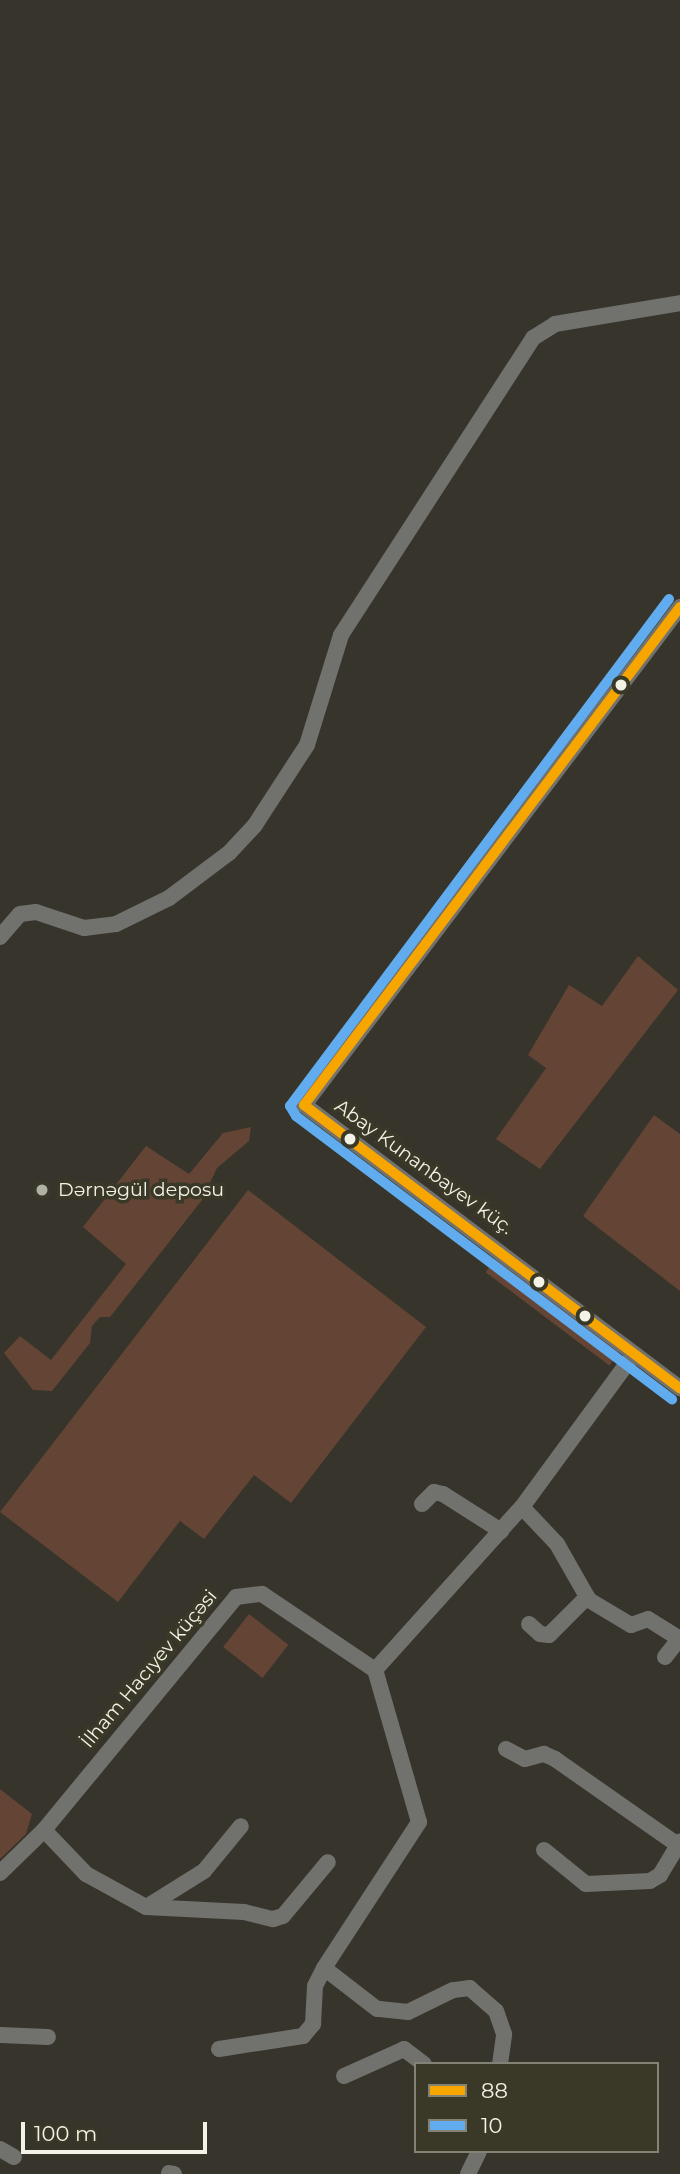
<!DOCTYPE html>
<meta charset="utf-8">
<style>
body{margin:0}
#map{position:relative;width:680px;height:2174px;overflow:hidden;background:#36342b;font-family:Montserrat,sans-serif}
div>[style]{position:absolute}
.green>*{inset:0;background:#644535;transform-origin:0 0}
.minor>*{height:16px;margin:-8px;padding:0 8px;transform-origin:8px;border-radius:8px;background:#71716e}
.bus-1>*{height:10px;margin:-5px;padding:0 5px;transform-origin:5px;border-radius:5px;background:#f7a600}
.bus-2>*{height:10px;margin:-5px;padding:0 5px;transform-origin:5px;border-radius:5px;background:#60acee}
.dots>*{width:19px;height:19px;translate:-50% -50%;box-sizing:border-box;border:4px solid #3a3827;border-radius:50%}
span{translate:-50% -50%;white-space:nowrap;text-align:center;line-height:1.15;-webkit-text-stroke:7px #3a3827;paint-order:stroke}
.street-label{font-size:19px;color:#f3f2e7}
.poi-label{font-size:19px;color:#f3f2e7}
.left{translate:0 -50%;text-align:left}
.legend{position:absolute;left:414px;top:2062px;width:245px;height:91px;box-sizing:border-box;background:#3a3827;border:2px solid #848274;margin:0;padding:9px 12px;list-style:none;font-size:21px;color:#f3f2e7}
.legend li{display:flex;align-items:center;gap:14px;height:35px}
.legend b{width:35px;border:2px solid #848274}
.scale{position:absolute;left:21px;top:2122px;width:186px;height:32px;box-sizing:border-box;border:4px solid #f3f2e7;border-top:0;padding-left:9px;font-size:21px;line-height:24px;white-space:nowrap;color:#f3f2e7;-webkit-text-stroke:5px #3a3827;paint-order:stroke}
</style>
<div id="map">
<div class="green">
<div style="clip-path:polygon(638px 956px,678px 990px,540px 1169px,496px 1139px,546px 1068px,528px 1055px,569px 985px,602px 1006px)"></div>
<div style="clip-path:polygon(654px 1115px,680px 1134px,680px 1291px,583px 1216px)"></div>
<div style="clip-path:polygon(251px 1127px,249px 1141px,217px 1168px,202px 1200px,144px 1274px,110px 1317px,100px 1317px,92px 1326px,90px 1343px,52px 1391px,33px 1390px,4px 1353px,20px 1336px,51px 1360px,126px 1264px,83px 1227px,146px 1146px,189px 1174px,223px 1133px)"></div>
<div style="clip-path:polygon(248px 1190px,426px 1327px,291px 1503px,254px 1475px,204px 1539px,180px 1521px,118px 1602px,0 1512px)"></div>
<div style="left:500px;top:1253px;width:155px;height:24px;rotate:37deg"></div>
<div style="left:249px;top:1614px;width:50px;height:42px;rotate:38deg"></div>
<div style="clip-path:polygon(0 1789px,32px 1814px,26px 1834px,0 1859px)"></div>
</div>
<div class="minor">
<div style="left:680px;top:607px;width:624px;rotate:127.05deg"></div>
<div style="left:304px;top:1105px;width:471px;rotate:37deg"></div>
<div style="left:0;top:937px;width:30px;rotate:-49deg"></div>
<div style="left:20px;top:914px;width:16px;rotate:-7deg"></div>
<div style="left:36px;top:912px;width:51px;rotate:18.4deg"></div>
<div style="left:84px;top:928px;width:32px;rotate:-7deg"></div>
<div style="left:116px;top:924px;width:59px;rotate:-26.1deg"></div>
<div style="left:169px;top:898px;width:75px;rotate:-36.9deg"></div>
<div style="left:229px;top:853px;width:38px;rotate:-47deg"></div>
<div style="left:255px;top:825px;width:95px;rotate:-57deg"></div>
<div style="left:307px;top:745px;width:115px;rotate:-72.8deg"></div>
<div style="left:341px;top:635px;width:354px;rotate:-57.1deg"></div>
<div style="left:533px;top:338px;width:26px;rotate:-32deg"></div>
<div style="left:555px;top:324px;width:127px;rotate:-9.5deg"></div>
<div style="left:422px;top:1504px;width:17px;rotate:-45deg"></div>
<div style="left:434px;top:1492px;width:9px;rotate:13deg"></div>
<div style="left:443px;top:1494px;width:69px;rotate:32.5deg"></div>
<div style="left:522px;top:1507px;width:51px;rotate:46.6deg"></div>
<div style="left:557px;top:1544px;width:64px;rotate:60.3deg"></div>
<div style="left:589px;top:1600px;width:49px;rotate:30.8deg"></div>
<div style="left:631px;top:1625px;width:18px;rotate:-19deg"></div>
<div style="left:648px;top:1619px;width:38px;rotate:32deg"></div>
<div style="left:529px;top:1624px;width:15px;rotate:42deg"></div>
<div style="left:540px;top:1634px;width:9px;rotate:6deg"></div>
<div style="left:549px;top:1635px;width:54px;rotate:-45deg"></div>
<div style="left:665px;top:1657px;width:23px;rotate:-52deg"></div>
<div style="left:506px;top:1749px;width:21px;rotate:28deg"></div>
<div style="left:525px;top:1759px;width:20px;rotate:-15deg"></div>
<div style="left:544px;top:1754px;width:12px;rotate:24deg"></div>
<div style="left:555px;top:1759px;width:150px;rotate:35deg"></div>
<div style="left:44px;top:1830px;width:61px;rotate:46.3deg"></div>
<div style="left:86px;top:1874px;width:68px;rotate:28.8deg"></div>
<div style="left:146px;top:1907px;width:98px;rotate:2.9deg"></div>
<div style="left:244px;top:1912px;width:30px;rotate:14deg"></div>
<div style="left:273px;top:1919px;width:10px;rotate:-17deg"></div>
<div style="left:283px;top:1916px;width:70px;rotate:-50.2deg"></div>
<div style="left:544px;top:1850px;width:54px;rotate:39deg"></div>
<div style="left:586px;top:1884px;width:64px;rotate:-2.7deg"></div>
<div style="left:650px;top:1881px;width:12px;rotate:-31deg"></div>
<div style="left:660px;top:1875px;width:39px;rotate:-59deg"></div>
<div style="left:0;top:1873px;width:62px;rotate:-44.3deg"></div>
<div style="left:44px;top:1830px;width:302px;rotate:-50.5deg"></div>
<div style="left:236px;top:1597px;width:26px;rotate:-7deg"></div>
<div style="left:262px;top:1594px;width:136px;rotate:33.9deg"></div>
<div style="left:148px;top:1906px;width:66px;rotate:-32deg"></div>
<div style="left:204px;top:1871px;width:58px;rotate:-50.6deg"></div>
<div style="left:0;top:2035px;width:48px;rotate:2.4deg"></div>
<div style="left:219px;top:2049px;width:85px;rotate:-8.8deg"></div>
<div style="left:303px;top:2036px;width:16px;rotate:-50deg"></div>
<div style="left:313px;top:2024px;width:38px;rotate:-87deg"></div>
<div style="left:315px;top:1986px;width:20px;rotate:-63deg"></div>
<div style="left:500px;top:2064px;width:30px;rotate:-82deg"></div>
<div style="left:504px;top:2034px;width:24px;rotate:-109deg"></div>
<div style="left:496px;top:2011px;width:35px;rotate:-139deg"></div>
<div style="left:470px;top:1988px;width:17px;rotate:173deg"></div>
<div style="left:453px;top:1990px;width:50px;rotate:153.9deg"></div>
<div style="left:408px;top:2012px;width:31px;rotate:-174deg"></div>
<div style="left:377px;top:2009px;width:67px;rotate:-142.3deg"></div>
<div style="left:324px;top:1968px;width:174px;rotate:-56.9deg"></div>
<div style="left:419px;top:1822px;width:158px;rotate:-106.1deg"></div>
<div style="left:375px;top:1670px;width:219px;rotate:-48deg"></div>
<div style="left:522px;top:1507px;width:190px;rotate:-53.8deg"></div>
<div style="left:344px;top:2076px;width:66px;rotate:-24.2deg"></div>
<div style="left:404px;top:2049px;width:25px;rotate:37deg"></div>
<div style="left:0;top:2149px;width:16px;rotate:30deg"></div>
<div style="left:169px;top:2173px;width:5px;rotate:11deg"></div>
<div style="left:468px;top:2174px;width:25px;rotate:-64deg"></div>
</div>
<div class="bus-1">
<div style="left:304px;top:1105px;width:624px;rotate:-52.95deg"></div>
<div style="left:304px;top:1105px;width:471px;rotate:37deg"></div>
</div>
<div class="bus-2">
<div style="left:669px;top:599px;width:633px;rotate:126.78deg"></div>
<div style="left:290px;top:1106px;width:12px;rotate:59deg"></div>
<div style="left:296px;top:1116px;width:471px;rotate:37deg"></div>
</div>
<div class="dots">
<div style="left:621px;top:685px;background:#f3f2e7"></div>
<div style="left:350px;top:1139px;background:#f3f2e7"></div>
<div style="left:42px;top:1190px;background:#b1b0a5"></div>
<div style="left:539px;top:1282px;background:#f3f2e7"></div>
<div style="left:585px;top:1316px;background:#f3f2e7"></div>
</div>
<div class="street-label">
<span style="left:424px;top:1167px;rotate:36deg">Abay Kunanbayev küç.</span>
<span style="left:149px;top:1669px;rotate:-50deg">İlham Hacıyev küçəsi</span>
</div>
<div class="poi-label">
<span class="left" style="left:58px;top:1190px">Dərnəgül deposu</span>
</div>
<ul class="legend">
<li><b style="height:9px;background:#f7a600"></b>88</li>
<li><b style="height:9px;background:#60acee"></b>10</li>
</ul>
<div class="scale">100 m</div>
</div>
